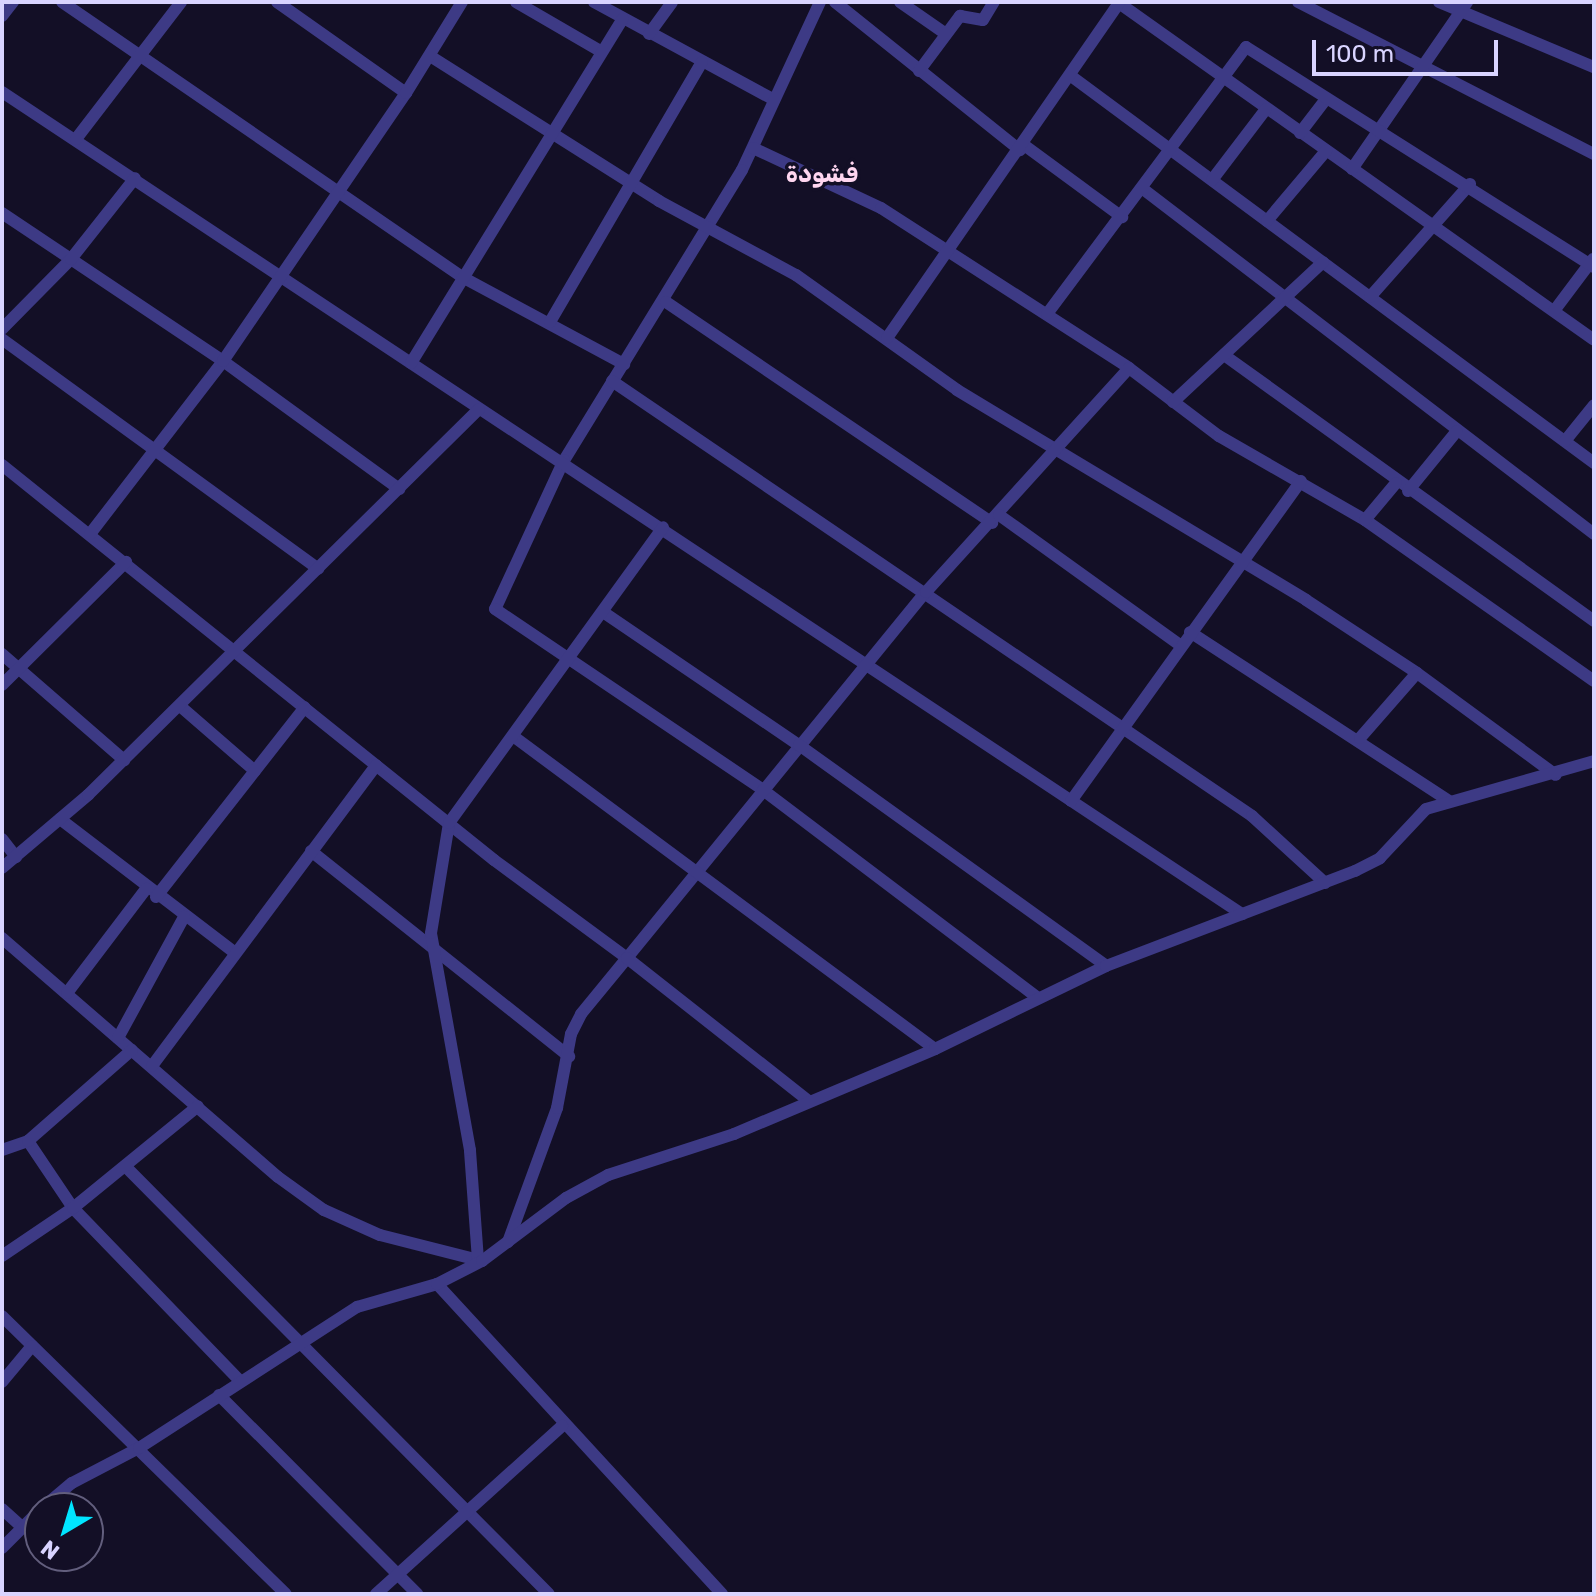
<!DOCTYPE html>
<meta charset="utf-8">
<style>
body{margin:0}
#map{position:relative;width:1596px;height:1596px;overflow:hidden;background:#130f26;font-family:Rubik,Cairo,sans-serif}
div>[style]{position:absolute}
.minor>*{height:12px;margin:-6px;padding:0 6px;transform-origin:6px;border-radius:6px;background:#3d3a85}
span{translate:-50% -50%;white-space:nowrap;text-align:center;line-height:1.15;-webkit-text-stroke:7px #130f26;paint-order:stroke}
.neighbourhood-label{font-size:24px;color:#ffd6f0;font-weight:700}
.frame{position:absolute;inset:0;border:4px solid #d9d4ff;pointer-events:none}
.north{position:absolute;left:24px;top:1492px;width:80px;height:80px;box-sizing:border-box;background:#130f26;border:2px solid #625e7d;border-radius:50%;rotate:218deg;font-size:22px;font-weight:700;line-height:32px;text-align:center;color:#d9d4ff}
.north::after{content:'';display:block;margin:auto;width:28px;height:36px;background:#00e5ff;clip-path:polygon(50% 0,100% 100%,50% 72%,0 100%)}
.scale{position:absolute;left:1312px;top:40px;width:186px;height:36px;box-sizing:border-box;border:4px solid #d9d4ff;border-top:0;padding-left:10px;font-size:24px;line-height:28px;white-space:nowrap;color:#d9d4ff;-webkit-text-stroke:6px #130f26;paint-order:stroke}
</style>
<div id="map">
<div class="minor">
<div style="left:62px;top:2px;width:488px;rotate:34.5deg"></div>
<div style="left:464px;top:278px;width:182px;rotate:28.3deg"></div>
<div style="left:277px;top:2px;width:158px;rotate:35.2deg"></div>
<div style="left:516px;top:2px;width:99px;rotate:30.2deg"></div>
<div style="left:594px;top:2px;width:204px;rotate:28.5deg"></div>
<div style="left:820px;top:2px;width:185px;rotate:114.9deg"></div>
<div style="left:742px;top:170px;width:340px;rotate:121.5deg"></div>
<div style="left:564px;top:460px;width:164px;rotate:114.8deg"></div>
<div style="left:495px;top:609px;width:323px;rotate:34deg"></div>
<div style="left:763px;top:790px;width:345px;rotate:37.1deg"></div>
<div style="left:835px;top:2px;width:237px;rotate:38.7deg"></div>
<div style="left:900px;top:2px;width:56px;rotate:34.8deg"></div>
<div style="left:1298px;top:2px;width:333px;rotate:27.2deg"></div>
<div style="left:1439px;top:2px;width:168px;rotate:22.8deg"></div>
<div style="left:1119px;top:3px;width:582px;rotate:35.35deg"></div>
<div style="left:2px;top:16px;width:18px;rotate:-52deg"></div>
<div style="left:649px;top:34px;width:39px;rotate:-54deg"></div>
<div style="left:430px;top:56px;width:271px;rotate:32.3deg"></div>
<div style="left:659px;top:201px;width:156px;rotate:28.4deg"></div>
<div style="left:796px;top:275px;width:198px;rotate:35.5deg"></div>
<div style="left:957px;top:390px;width:407px;rotate:31deg"></div>
<div style="left:1306px;top:600px;width:133px;rotate:33.3deg"></div>
<div style="left:1417px;top:673px;width:172px;rotate:36.3deg"></div>
<div style="left:919px;top:71px;width:69px;rotate:-53.3deg"></div>
<div style="left:960px;top:16px;width:23px;rotate:10deg"></div>
<div style="left:983px;top:20px;width:21px;rotate:-59deg"></div>
<div style="left:1071px;top:76px;width:651px;rotate:36.5deg"></div>
<div style="left:2px;top:92px;width:1488px;rotate:33.54deg"></div>
<div style="left:1300px;top:133px;width:43px;rotate:-52.6deg"></div>
<div style="left:76px;top:139px;width:173px;rotate:-52.5deg"></div>
<div style="left:1024px;top:145px;width:122px;rotate:36.3deg"></div>
<div style="left:753px;top:148px;width:141px;rotate:25.1deg"></div>
<div style="left:881px;top:208px;width:295px;rotate:32.8deg"></div>
<div style="left:1129px;top:368px;width:113px;rotate:37.1deg"></div>
<div style="left:1219px;top:436px;width:168px;rotate:29.9deg"></div>
<div style="left:1365px;top:520px;width:280px;rotate:35.1deg"></div>
<div style="left:1352px;top:169px;width:203px;rotate:-55.4deg"></div>
<div style="left:1212px;top:180px;width:89px;rotate:-52.7deg"></div>
<div style="left:1143px;top:189px;width:568px;rotate:37.41deg"></div>
<div style="left:2px;top:213px;width:266px;rotate:33.8deg"></div>
<div style="left:223px;top:361px;width:218px;rotate:36deg"></div>
<div style="left:1267px;top:221px;width:92px;rotate:-49.9deg"></div>
<div style="left:1370px;top:297px;width:151px;rotate:-48.5deg"></div>
<div style="left:666px;top:302px;width:394px;rotate:34.1deg"></div>
<div style="left:1554px;top:311px;width:65px;rotate:-53.1deg"></div>
<div style="left:1047px;top:314px;width:333px;rotate:-53.3deg"></div>
<div style="left:1246px;top:47px;width:412px;rotate:32.3deg"></div>
<div style="left:550px;top:322px;width:301px;rotate:-59.7deg"></div>
<div style="left:2px;top:329px;width:98px;rotate:-45.4deg"></div>
<div style="left:71px;top:259px;width:103px;rotate:-51.7deg"></div>
<div style="left:887px;top:338px;width:409px;rotate:-55.3deg"></div>
<div style="left:2px;top:339px;width:391px;rotate:36deg"></div>
<div style="left:1224px;top:355px;width:456px;rotate:35.7deg"></div>
<div style="left:411px;top:363px;width:404px;rotate:-58.4deg"></div>
<div style="left:612px;top:381px;width:774px;rotate:34.2deg"></div>
<div style="left:1252px;top:816px;width:99px;rotate:42.5deg"></div>
<div style="left:1173px;top:402px;width:205px;rotate:-43deg"></div>
<div style="left:1565px;top:441px;width:46px;rotate:-51.1deg"></div>
<div style="left:2px;top:465px;width:631px;rotate:38.76deg"></div>
<div style="left:494px;top:860px;width:165px;rotate:36.4deg"></div>
<div style="left:627px;top:958px;width:473px;rotate:-50.8deg"></div>
<div style="left:926px;top:592px;width:302px;rotate:-47.8deg"></div>
<div style="left:1408px;top:491px;width:77px;rotate:-50.8deg"></div>
<div style="left:999px;top:515px;width:223px;rotate:35.7deg"></div>
<div style="left:1365px;top:520px;width:48px;rotate:-50deg"></div>
<div style="left:90px;top:534px;width:218px;rotate:-52.4deg"></div>
<div style="left:223px;top:361px;width:325px;rotate:-55.7deg"></div>
<div style="left:406px;top:93px;width:107px;rotate:-58.4deg"></div>
<div style="left:603px;top:612px;width:237px;rotate:34.2deg"></div>
<div style="left:799px;top:745px;width:378px;rotate:35.7deg"></div>
<div style="left:1190px;top:632px;width:308px;rotate:33.1deg"></div>
<div style="left:2px;top:654px;width:162px;rotate:41deg"></div>
<div style="left:2px;top:685px;width:175px;rotate:-44.8deg"></div>
<div style="left:180px;top:706px;width:99px;rotate:40.9deg"></div>
<div style="left:513px;top:736px;width:525px;rotate:36.56deg"></div>
<div style="left:1360px;top:738px;width:86px;rotate:-48.8deg"></div>
<div style="left:1071px;top:801px;width:394px;rotate:-54.3deg"></div>
<div style="left:60px;top:819px;width:220px;rotate:37.4deg"></div>
<div style="left:2px;top:839px;width:23px;rotate:52deg"></div>
<div style="left:311px;top:851px;width:330px;rotate:38.5deg"></div>
<div style="left:2px;top:868px;width:113px;rotate:-40.3deg"></div>
<div style="left:88px;top:795px;width:549px;rotate:-44.63deg"></div>
<div style="left:156px;top:897px;width:241px;rotate:-51.9deg"></div>
<div style="left:2px;top:938px;width:365px;rotate:40.9deg"></div>
<div style="left:278px;top:1177px;width:57px;rotate:35.7deg"></div>
<div style="left:324px;top:1210px;width:61px;rotate:24.1deg"></div>
<div style="left:380px;top:1235px;width:105px;rotate:14.3deg"></div>
<div style="left:67px;top:993px;width:131px;rotate:-52.8deg"></div>
<div style="left:118px;top:1038px;width:138px;rotate:-61.4deg"></div>
<div style="left:152px;top:1066px;width:375px;rotate:-53.3deg"></div>
<div style="left:28px;top:1141px;width:81px;rotate:56.1deg"></div>
<div style="left:73px;top:1208px;width:240px;rotate:46deg"></div>
<div style="left:2px;top:1150px;width:28px;rotate:-19deg"></div>
<div style="left:28px;top:1141px;width:138px;rotate:-41.2deg"></div>
<div style="left:125px;top:1166px;width:602px;rotate:45.27deg"></div>
<div style="left:508px;top:1242px;width:143px;rotate:-69.9deg"></div>
<div style="left:557px;top:1108px;width:75px;rotate:-79.3deg"></div>
<div style="left:571px;top:1034px;width:22px;rotate:-63deg"></div>
<div style="left:581px;top:1014px;width:72px;rotate:-50.6deg"></div>
<div style="left:627px;top:958px;width:231px;rotate:38.2deg"></div>
<div style="left:2px;top:1256px;width:86px;rotate:-34.1deg"></div>
<div style="left:73px;top:1208px;width:161px;rotate:-39.2deg"></div>
<div style="left:478px;top:1260px;width:110px;rotate:-94.2deg"></div>
<div style="left:470px;top:1150px;width:220px;rotate:-100.2deg"></div>
<div style="left:431px;top:933px;width:111px;rotate:-80.7deg"></div>
<div style="left:449px;top:823px;width:365px;rotate:-54.1deg"></div>
<div style="left:437px;top:1284px;width:421px;rotate:47.4deg"></div>
<div style="left:2px;top:1316px;width:397px;rotate:44.4deg"></div>
<div style="left:2px;top:1382px;width:47px;rotate:-50.2deg"></div>
<div style="left:219px;top:1395px;width:281px;rotate:45.1deg"></div>
<div style="left:42px;top:1508px;width:39px;rotate:-40deg"></div>
<div style="left:72px;top:1483px;width:76px;rotate:-27.6deg"></div>
<div style="left:139px;top:1448px;width:260px;rotate:-32.9deg"></div>
<div style="left:357px;top:1307px;width:83px;rotate:-16deg"></div>
<div style="left:437px;top:1284px;width:51px;rotate:-27.1deg"></div>
<div style="left:482px;top:1261px;width:105px;rotate:-36.9deg"></div>
<div style="left:566px;top:1198px;width:48px;rotate:-28.7deg"></div>
<div style="left:608px;top:1175px;width:133px;rotate:-18deg"></div>
<div style="left:734px;top:1134px;width:218px;rotate:-22.9deg"></div>
<div style="left:935px;top:1049px;width:190px;rotate:-25.9deg"></div>
<div style="left:1106px;top:966px;width:267px;rotate:-20.9deg"></div>
<div style="left:1355px;top:871px;width:28px;rotate:-27deg"></div>
<div style="left:1380px;top:858px;width:67px;rotate:-46.8deg"></div>
<div style="left:1426px;top:809px;width:175px;rotate:-15.9deg"></div>
<div style="left:2px;top:1509px;width:25px;rotate:42deg"></div>
<div style="left:2px;top:1548px;width:54px;rotate:-45deg"></div>
<div style="left:376px;top:1594px;width:251px;rotate:-42.1deg"></div>
</div>
<div class="neighbourhood-label">
<span style="left:822px;top:175px">فشودة</span>
</div>
<div class="frame"></div>
<div class="north">N</div>
<div class="scale">100 m</div>
</div>
